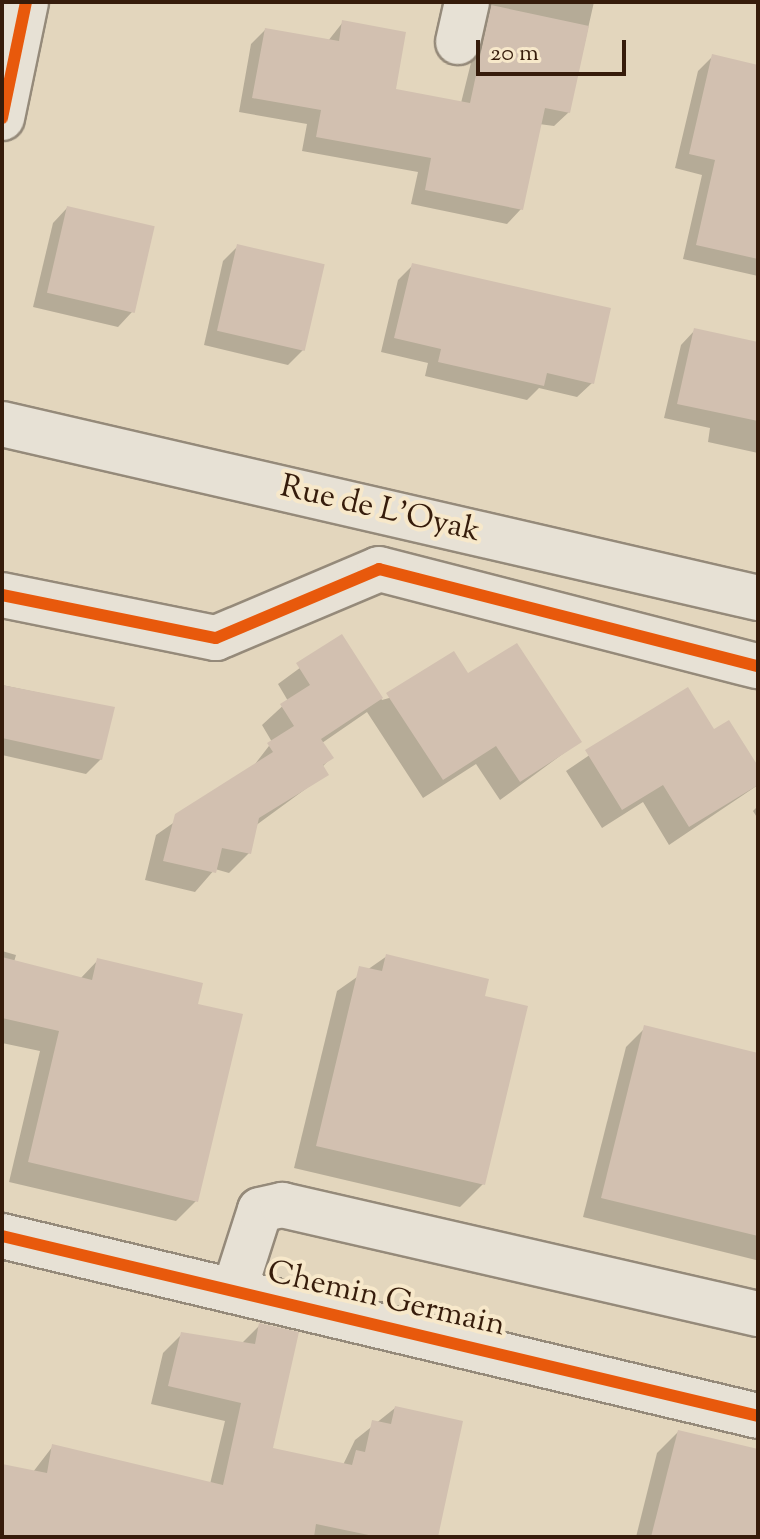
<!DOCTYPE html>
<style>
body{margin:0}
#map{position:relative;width:760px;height:1539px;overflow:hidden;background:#e3d6bd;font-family:"Sorts Mill Goudy",serif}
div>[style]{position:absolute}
.shadow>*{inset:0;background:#0003}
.building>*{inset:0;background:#d2c0b0;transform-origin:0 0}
.roads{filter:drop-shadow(2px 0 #958a7a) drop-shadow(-2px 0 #958a7a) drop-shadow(0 2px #958a7a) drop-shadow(0 -2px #958a7a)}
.minor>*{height:44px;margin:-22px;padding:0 22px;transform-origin:22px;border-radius:22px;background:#e7e1d5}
.cycleway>*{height:12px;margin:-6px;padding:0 6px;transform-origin:6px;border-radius:6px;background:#e8590c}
span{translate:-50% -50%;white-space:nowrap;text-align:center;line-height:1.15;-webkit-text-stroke:8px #f7e8ca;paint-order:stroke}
.street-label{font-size:32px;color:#361c0b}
.frame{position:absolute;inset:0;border:4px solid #361c0b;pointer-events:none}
.scale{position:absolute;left:476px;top:40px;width:150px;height:36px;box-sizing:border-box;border:4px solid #361c0b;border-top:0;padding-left:10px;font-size:24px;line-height:28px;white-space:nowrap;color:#361c0b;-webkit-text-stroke:6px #f7e8ca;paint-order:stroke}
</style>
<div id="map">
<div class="shadow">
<div style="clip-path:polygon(486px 2px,594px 2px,569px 112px,554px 126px,539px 124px,521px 209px,507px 224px,411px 204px,418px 172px,302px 151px,307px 124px,239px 112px,251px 44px,265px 30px,328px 41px,343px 22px,393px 91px,461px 103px)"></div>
<div style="clip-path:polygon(713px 56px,758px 67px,758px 276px,683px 259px,702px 175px,675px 168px,698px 71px)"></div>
<div style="clip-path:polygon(67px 208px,132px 312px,118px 327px,33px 307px,53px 223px)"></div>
<div style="clip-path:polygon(238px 246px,303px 350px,288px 365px,204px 345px,223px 261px)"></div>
<div style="clip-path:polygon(413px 265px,592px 383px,577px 397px,539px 388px,527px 400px,425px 376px,428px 363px,381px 352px,398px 280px)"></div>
<div style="clip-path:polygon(695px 330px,758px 346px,758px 453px,708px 442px,710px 428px,664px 418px,681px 345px)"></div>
<div style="clip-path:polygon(342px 637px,382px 700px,467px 676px,579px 742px,500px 800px,476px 764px,423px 798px,367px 712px,322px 743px,331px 758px,322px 767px,326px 774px,255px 826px,249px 853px,229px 873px,215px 869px,195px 892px,145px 880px,156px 835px,252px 768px,272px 742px,262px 725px,288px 701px,278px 684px)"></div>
<div style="clip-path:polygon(2px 685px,112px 708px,101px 759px,86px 774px,2px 755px)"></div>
<div style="clip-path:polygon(687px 689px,713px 732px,758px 770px,758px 785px,669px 845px,643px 802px,602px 828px,566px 771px)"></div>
<div style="clip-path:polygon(758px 806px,758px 819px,753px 811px)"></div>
<div style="clip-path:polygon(2px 951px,16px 955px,14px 962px,80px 979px,98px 960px,196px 1005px,196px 1201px,176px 1221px,9px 1182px,40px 1051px,2px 1043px)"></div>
<div style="clip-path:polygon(387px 956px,482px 998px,483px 1184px,460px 1207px,294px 1168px,337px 991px)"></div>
<div style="clip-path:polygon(645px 1028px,758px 1055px,756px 1260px,583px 1217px,626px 1047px)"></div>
<div style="clip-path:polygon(260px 1325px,271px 1450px,343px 1465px,355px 1440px,395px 1408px,436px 1537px,2px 1537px,2px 1466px,33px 1472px,53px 1446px,210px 1484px,225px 1421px,151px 1404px,163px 1353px,181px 1335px,241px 1344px)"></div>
<div style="clip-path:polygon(678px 1432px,758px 1451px,758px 1537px,636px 1537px,657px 1453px)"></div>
</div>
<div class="building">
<div style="clip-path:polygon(491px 5px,589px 26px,570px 113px,545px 108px,523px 210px,425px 190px,431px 158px,316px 137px,321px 110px,252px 98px,265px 28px,339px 41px,342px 20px,406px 32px,396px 89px,470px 103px)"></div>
<div style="clip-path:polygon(712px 54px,758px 65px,758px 259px,696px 245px,715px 160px,689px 154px)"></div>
<div style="left:67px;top:206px;width:90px;height:89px;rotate:13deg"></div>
<div style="left:237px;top:244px;width:90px;height:89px;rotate:13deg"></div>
<div style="clip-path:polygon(412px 263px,611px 308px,594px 384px,547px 373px,544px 386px,438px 362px,441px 349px,394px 338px)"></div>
<div style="clip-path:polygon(694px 328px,758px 342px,758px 421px,677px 404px)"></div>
<div style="clip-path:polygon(342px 634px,383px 698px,321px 739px,334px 758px,323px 765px,329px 775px,259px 818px,251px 854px,222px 848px,216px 873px,163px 861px,175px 814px,273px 752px,267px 743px,294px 726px,280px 704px,310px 685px,296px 663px)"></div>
<div style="clip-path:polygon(517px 643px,582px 742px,520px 782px,496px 746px,443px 780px,386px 693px,454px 651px,468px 673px)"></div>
<div style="clip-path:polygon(2px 685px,115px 707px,102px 760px,2px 738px)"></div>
<div style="clip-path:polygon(688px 687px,714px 729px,729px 720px,758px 766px,758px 785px,689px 827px,663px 785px,622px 810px,585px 750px)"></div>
<div style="clip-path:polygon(386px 954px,489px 979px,485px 996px,528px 1006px,485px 1185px,316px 1146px,359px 966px,382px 971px)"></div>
<div style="clip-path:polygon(2px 957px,92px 980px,97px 958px,203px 983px,198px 1004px,243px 1014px,198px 1202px,28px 1162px,59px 1031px,2px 1018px)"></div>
<div style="clip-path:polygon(644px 1025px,758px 1053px,758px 1236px,601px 1198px)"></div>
<div style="clip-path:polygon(259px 1323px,299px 1332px,273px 1448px,352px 1465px,356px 1450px,365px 1452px,372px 1420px,391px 1424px,395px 1406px,463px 1421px,438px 1537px,378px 1537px,316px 1524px,314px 1537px,2px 1537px,2px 1464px,47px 1473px,52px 1444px,223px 1485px,241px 1403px,168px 1386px,181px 1332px,255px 1344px)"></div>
<div style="clip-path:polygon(678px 1430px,758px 1449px,758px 1537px,651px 1537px)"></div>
</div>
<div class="roads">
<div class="minor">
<div style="left:458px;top:42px;width:41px;rotate:-77.3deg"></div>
<div style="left:2px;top:118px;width:118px;rotate:-78.3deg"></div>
<div style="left:2px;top:424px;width:776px;rotate:12.96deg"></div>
<div style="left:2px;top:595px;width:218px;rotate:11.4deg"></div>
<div style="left:216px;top:638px;width:177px;rotate:-22.9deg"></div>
<div style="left:379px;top:569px;width:391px;rotate:14.4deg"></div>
<div style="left:2px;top:1236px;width:777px;rotate:13.39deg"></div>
<div style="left:234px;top:1291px;width:85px;rotate:-72.2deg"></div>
<div style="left:260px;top:1210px;width:23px;rotate:-13deg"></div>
<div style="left:282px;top:1205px;width:488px;rotate:12.9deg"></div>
</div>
</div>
<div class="cycleway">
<div style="left:2px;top:118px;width:118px;rotate:-78.3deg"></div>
<div style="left:2px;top:595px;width:218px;rotate:11.4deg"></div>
<div style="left:216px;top:638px;width:177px;rotate:-22.9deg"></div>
<div style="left:379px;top:569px;width:391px;rotate:14.4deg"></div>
<div style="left:2px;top:1236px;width:777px;rotate:13.39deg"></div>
</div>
<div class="street-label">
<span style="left:380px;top:510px;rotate:13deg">Rue de L'Oyak</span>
<span style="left:386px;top:1300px;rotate:13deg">Chemin Germain</span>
</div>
<div class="frame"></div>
<div class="scale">20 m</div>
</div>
